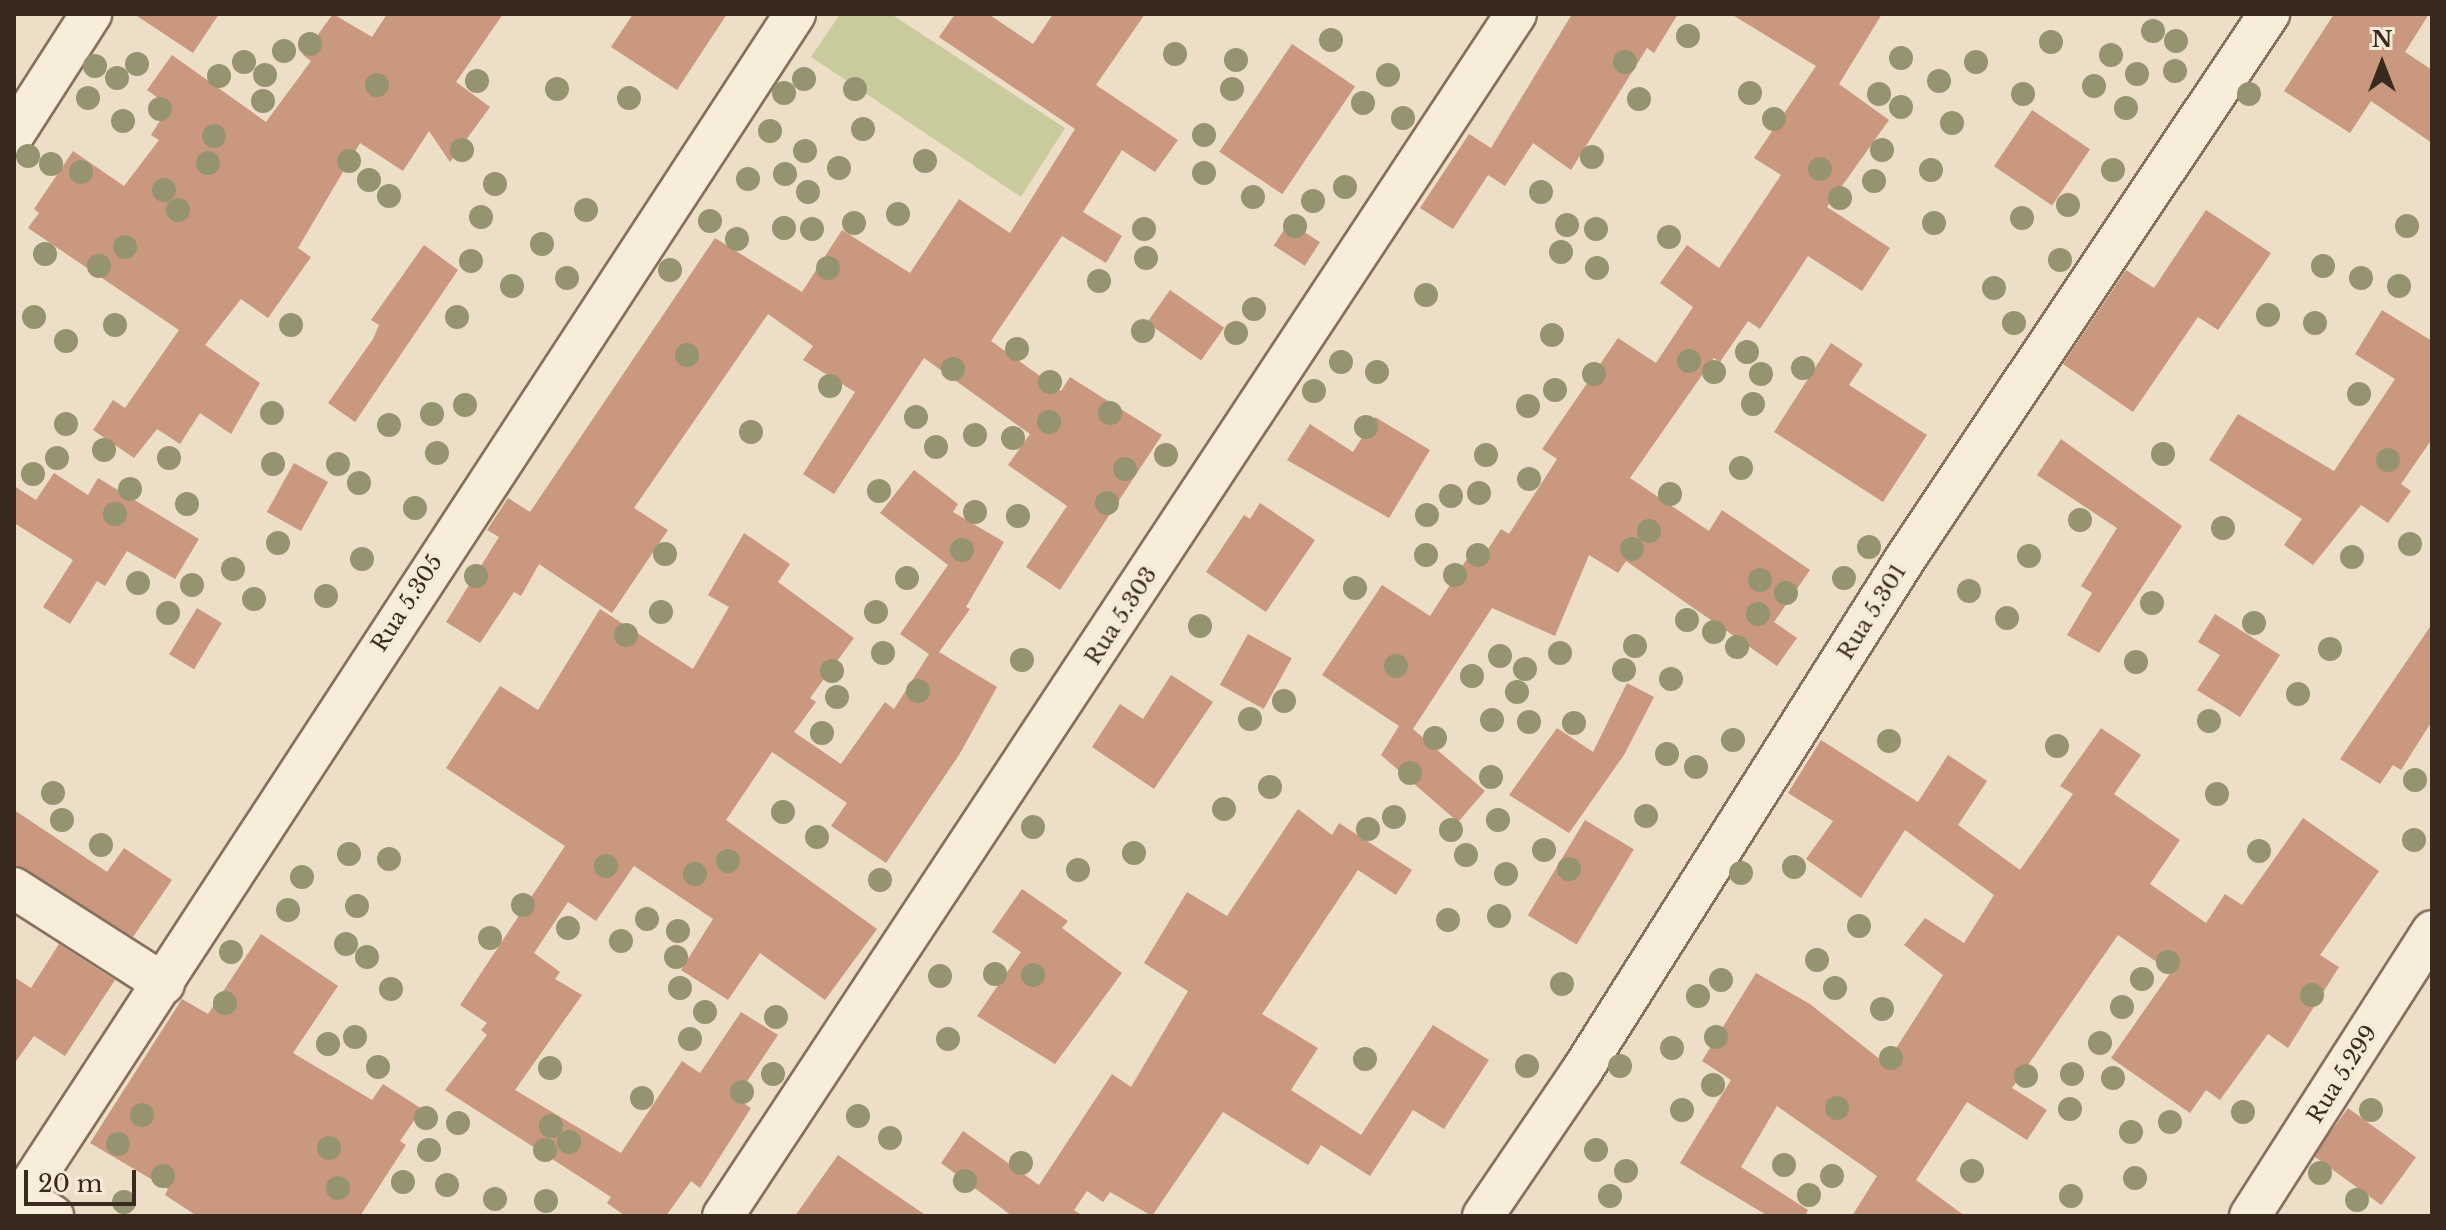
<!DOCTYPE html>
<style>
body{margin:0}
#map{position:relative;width:2446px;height:1230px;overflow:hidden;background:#eddec8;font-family:"Libre Baskerville",serif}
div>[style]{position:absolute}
.green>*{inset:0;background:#cacb9c}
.building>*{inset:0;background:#ca977f;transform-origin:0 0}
.roads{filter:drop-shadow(2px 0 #88705d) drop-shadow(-2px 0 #88705d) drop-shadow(0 2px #88705d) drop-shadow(0 -2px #88705d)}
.minor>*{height:40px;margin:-20px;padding:0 20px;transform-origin:20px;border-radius:20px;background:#f8ecdb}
.trees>*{width:24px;height:24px;margin:-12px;border-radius:50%;background:#969370}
span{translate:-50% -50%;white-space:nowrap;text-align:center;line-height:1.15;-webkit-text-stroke:8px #f5e9d7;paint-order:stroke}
.street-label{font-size:22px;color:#392a20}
.frame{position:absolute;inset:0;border:16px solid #392a20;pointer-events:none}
.north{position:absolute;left:2342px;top:24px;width:80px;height:80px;-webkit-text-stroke:6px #f5e9d7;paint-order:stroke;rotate:0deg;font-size:22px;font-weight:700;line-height:32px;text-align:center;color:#392a20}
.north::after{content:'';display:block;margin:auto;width:28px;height:36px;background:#392a20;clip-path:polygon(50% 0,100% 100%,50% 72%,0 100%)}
.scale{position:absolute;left:24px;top:1170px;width:112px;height:36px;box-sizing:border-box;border:4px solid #392a20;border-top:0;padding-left:10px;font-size:24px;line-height:28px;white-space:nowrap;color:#392a20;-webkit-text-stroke:6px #f5e9d7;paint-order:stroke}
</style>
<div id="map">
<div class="green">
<div style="clip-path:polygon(840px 14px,891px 14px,1065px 128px,1021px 197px,811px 57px)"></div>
</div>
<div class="building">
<div style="clip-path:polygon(134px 14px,219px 14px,193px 53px)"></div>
<div style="clip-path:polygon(333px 14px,372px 37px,387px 14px,503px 14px,456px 82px,490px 107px,450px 162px,429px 131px,403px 171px,360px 143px,298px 248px,311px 257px,268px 318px,241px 299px,205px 345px,260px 383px,231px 434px,200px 413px,180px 444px,157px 429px,134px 458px,93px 430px,113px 400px,125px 408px,179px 330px,28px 228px,39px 213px,34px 209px,73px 151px,124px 186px,159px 140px,151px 135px,169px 106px,147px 90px,172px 55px,266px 122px,311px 61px,303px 55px)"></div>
<div style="clip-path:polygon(633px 14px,727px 14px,677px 90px,611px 47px)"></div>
<div style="clip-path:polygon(955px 14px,988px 14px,1033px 44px,1053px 14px,1145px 14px,1096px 85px,1178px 140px,1155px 172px,1122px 150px,1083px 212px,1122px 236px,1106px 263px,1062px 236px,991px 341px,1061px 391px,1070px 377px,1162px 435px,1060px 590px,1026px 567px,1067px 506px,1008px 465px,1030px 434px,924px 358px,834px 494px,803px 474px,855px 392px,803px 360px,813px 346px,768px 314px,634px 508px,668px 530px,612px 613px,539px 564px,521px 596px,514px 592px,480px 643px,446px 622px,499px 537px,487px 530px,508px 498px,530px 512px,715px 238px,802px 292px,842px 230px,910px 273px,959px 199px,1010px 233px,1075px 129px,939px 37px)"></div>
<div style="clip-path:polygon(1572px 14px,1678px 14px,1654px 53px,1647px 48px,1571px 170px,1533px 143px,1505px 186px,1488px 175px,1453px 229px,1420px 208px,1469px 134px,1491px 148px)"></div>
<div style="clip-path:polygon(1731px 14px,1882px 14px,1839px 84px,1889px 120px,1827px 207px,1890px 248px,1862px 291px,1808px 256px,1760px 329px,1748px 321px,1720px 362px,1714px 358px,1630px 478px,1709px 531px,1722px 510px,1810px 570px,1774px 622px,1797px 638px,1777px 666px,1626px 561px,1618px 573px,1589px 555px,1555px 636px,1492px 608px,1413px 729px,1485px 791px,1458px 822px,1381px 755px,1399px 726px,1322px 675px,1382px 585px,1430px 616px,1474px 548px,1485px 554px,1501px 529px,1509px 534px,1557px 459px,1542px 449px,1618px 338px,1656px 363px,1693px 307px,1660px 283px,1687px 245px,1719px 268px,1781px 175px,1754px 158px,1816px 66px)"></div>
<div style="clip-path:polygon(2334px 14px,2429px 14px,2405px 52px,2432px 70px,2432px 143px,2371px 101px,2350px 133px,2284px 91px)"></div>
<div style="left:1292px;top:44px;width:76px;height:130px;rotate:34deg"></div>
<div style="left:2032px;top:110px;width:70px;height:68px;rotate:34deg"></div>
<div style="clip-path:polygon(2206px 210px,2271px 253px,2218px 330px,2198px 317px,2133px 412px,2063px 364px,2126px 270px,2154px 288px)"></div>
<div style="left:1289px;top:222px;width:37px;height:28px;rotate:33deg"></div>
<div style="clip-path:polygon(424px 245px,458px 270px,355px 422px,328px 403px,373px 339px,379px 325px,371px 320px)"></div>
<div style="left:1170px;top:290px;width:66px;height:40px;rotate:35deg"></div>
<div style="clip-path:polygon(2382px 310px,2432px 341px,2432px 439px,2401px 484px,2411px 491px,2388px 523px,2361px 505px,2313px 565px,2284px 545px,2302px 519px,2209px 460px,2238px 414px,2334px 471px,2395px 379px,2355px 354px)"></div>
<div style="clip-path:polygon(1831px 343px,1863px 364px,1849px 385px,1927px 435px,1883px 502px,1774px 432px)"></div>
<div style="clip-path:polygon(1375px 417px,1430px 450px,1389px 518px,1287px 460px,1310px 424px,1353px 452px)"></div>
<div style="clip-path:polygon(2061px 439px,2182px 526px,2099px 653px,2067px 635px,2092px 593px,2081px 586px,2117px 528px,2037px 475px)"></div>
<div style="left:294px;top:463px;width:39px;height:56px;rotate:29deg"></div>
<div style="clip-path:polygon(914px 470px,958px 504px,953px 512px,1004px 542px,966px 607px,970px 609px,939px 652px,997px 687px,959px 755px,886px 863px,831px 826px,847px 803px,772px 752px,726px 820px,877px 929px,825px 1000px,760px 953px,728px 1000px,681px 970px,713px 919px,634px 866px,596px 921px,568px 902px,534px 953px,560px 972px,555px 979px,582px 995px,515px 1090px,621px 1153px,682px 1061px,700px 1073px,741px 1012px,778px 1035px,736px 1098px,751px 1108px,700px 1188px,691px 1181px,666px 1216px,625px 1216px,607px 1203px,611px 1197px,445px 1090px,487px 1035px,481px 1030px,487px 1023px,460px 1005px,565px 846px,446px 768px,500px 686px,538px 710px,600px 609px,693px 669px,729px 607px,708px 595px,744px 533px,790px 564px,778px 582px,854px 638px,810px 698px,816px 702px,794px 732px,841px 764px,885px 702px,894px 709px,929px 654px,900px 634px,948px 565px,880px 513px)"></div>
<div style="clip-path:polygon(54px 473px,88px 495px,98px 478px,199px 539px,175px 579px,127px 551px,105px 586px,97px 581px,70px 624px,43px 607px,73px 560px,14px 523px,14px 486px,36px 500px)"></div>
<div style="clip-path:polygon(1260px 503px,1315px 540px,1266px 612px,1206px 572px,1244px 515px,1250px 519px)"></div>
<div style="left:197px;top:608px;width:29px;height:54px;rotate:31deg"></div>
<div style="clip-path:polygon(2215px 614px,2280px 655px,2240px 717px,2197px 690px,2220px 655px,2198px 642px)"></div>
<div style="clip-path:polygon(2432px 624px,2432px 721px,2401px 770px,2393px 765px,2380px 784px,2340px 759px)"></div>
<div style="left:1248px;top:634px;width:50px;height:58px;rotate:29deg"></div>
<div style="clip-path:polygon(1171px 675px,1213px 702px,1154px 789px,1092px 747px,1120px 704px,1143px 719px)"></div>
<div style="clip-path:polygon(1627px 683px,1654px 697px,1624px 755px,1569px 833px,1509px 795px,1557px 728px,1593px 752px)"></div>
<div style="clip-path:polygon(2101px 728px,2141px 755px,2114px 794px,2180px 840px,2150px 884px,2206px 923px,2225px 894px,2242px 905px,2303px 818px,2379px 871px,2320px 955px,2339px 967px,2288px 1048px,2268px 1034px,2220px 1100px,2206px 1090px,2190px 1113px,2111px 1058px,2171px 972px,2118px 935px,2012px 1088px,2047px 1110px,2027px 1140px,1967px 1102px,1916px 1180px,1965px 1216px,1852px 1216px,1877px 1176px,1777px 1106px,1741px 1167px,1808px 1210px,1805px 1216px,1768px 1216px,1680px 1163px,1731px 1080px,1702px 1061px,1756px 973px,1810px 1004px,1886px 1064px,1943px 975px,1904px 945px,1925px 918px,1964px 943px,1994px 895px,1905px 830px,1861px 898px,1806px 859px,1833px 821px,1788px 793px,1821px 740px,1918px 802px,1948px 755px,1987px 781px,1958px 825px,2020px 870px,2073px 794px,2060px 786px)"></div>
<div style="clip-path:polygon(1298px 809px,1332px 835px,1339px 823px,1412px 870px,1396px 895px,1358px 870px,1262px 1014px,1318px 1048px,1291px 1090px,1361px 1135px,1433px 1025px,1489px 1060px,1444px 1129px,1413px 1110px,1370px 1176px,1321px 1145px,1308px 1165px,1223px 1112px,1152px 1216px,1110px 1192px,1103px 1202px,1087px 1191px,1074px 1210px,1083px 1216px,1012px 1216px,941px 1163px,963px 1131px,1039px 1185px,1112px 1074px,1131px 1087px,1188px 991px,1144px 963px,1187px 892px,1227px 916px)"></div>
<div style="clip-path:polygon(14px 810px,107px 872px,124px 848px,172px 880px,133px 937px,14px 864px)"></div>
<div style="left:1585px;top:820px;width:57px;height:111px;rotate:31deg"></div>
<div style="clip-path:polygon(1022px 889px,1068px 921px,1062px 928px,1122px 973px,1055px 1064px,977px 1016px,1021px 952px,992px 932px)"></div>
<div style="clip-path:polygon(261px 934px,338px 986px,293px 1053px,372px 1100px,383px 1084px,422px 1109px,400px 1141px,406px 1145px,360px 1216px,197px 1216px,165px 1195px,168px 1189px,90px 1143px,182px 999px,208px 1014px)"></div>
<div style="clip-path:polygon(59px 944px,115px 980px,65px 1056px,34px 1036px,14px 1064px,14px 977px,31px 988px)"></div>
<div style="left:2348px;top:1108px;width:84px;height:59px;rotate:36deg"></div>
<div style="clip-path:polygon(838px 1155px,865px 1174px,927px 1216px,795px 1216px)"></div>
</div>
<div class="roads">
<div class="minor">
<div style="left:14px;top:134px;width:143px;rotate:-57.3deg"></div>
<div style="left:14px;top:888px;width:178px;rotate:32.6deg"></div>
<div style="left:14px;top:1190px;width:47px;rotate:33.7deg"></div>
<div style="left:23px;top:1196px;width:1412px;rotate:-56.85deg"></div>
<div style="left:723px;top:1216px;width:1440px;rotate:-56.59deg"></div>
<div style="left:1483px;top:1216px;width:174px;rotate:-55.8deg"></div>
<div style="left:1581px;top:1072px;width:610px;rotate:-57.72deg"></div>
<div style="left:1907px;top:556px;width:652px;rotate:-56.26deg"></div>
<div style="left:2250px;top:1216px;width:338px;rotate:-57.4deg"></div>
</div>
</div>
<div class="trees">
<div style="left:2153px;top:31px"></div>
<div style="left:1688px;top:36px"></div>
<div style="left:1331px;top:40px"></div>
<div style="left:2176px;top:41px"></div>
<div style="left:2051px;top:42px"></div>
<div style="left:310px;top:44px"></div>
<div style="left:284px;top:51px"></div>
<div style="left:1175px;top:54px"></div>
<div style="left:2111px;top:55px"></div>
<div style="left:1901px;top:58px"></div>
<div style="left:1236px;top:60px"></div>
<div style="left:244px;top:62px"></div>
<div style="left:1625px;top:62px"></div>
<div style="left:1976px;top:62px"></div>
<div style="left:137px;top:64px"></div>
<div style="left:95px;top:66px"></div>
<div style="left:2175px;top:71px"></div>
<div style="left:2137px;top:74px"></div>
<div style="left:265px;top:75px"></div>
<div style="left:1388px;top:75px"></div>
<div style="left:219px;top:76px"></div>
<div style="left:117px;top:78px"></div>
<div style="left:804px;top:79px"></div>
<div style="left:477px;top:81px"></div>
<div style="left:1939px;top:81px"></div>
<div style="left:377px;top:85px"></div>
<div style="left:2094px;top:86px"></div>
<div style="left:557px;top:89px"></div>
<div style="left:855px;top:89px"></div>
<div style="left:1232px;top:89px"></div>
<div style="left:784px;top:93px"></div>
<div style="left:1750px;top:93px"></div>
<div style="left:1879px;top:94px"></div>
<div style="left:2023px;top:94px"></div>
<div style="left:2249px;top:94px"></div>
<div style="left:88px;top:98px"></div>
<div style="left:629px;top:98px"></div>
<div style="left:1639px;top:99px"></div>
<div style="left:263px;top:101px"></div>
<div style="left:1363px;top:103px"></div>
<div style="left:1901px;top:107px"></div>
<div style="left:2126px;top:108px"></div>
<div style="left:160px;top:109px"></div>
<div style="left:1403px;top:118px"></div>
<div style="left:1774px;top:119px"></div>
<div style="left:123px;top:121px"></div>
<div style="left:1952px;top:123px"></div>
<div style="left:863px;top:129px"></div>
<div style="left:770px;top:131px"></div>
<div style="left:1204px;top:135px"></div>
<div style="left:214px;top:136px"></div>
<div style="left:462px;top:150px"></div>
<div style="left:1882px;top:150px"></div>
<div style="left:805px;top:151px"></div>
<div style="left:28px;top:156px"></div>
<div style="left:1592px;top:157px"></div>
<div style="left:349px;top:161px"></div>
<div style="left:925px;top:161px"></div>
<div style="left:208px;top:163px"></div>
<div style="left:51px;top:164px"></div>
<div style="left:839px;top:168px"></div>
<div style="left:1820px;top:169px"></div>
<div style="left:1931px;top:170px"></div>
<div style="left:2113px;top:170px"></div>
<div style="left:81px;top:172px"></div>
<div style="left:1204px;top:173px"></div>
<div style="left:785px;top:174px"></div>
<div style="left:748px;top:179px"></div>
<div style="left:369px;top:180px"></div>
<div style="left:1874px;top:181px"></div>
<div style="left:495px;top:184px"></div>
<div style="left:1345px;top:187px"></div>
<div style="left:164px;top:190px"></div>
<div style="left:808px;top:192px"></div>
<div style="left:1541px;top:192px"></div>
<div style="left:389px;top:196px"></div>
<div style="left:1253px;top:197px"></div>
<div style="left:1840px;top:198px"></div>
<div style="left:1313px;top:201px"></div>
<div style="left:2068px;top:205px"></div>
<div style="left:178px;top:210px"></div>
<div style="left:586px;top:210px"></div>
<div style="left:898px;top:214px"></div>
<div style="left:481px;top:217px"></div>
<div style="left:2022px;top:218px"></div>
<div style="left:710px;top:221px"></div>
<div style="left:854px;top:223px"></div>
<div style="left:1934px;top:223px"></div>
<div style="left:1567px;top:225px"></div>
<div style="left:1295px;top:226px"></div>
<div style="left:2407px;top:226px"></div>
<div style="left:784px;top:228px"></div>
<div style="left:812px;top:229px"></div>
<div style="left:1144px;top:229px"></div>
<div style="left:1596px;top:229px"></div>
<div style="left:1669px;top:237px"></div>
<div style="left:737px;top:239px"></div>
<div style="left:542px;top:244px"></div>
<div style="left:125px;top:247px"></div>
<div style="left:1561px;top:252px"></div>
<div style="left:45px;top:254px"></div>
<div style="left:1146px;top:258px"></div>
<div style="left:2060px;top:260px"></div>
<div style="left:471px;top:261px"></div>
<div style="left:99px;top:266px"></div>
<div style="left:2323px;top:266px"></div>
<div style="left:828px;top:268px"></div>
<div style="left:1597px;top:268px"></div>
<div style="left:670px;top:270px"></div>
<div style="left:567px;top:278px"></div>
<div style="left:2361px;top:278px"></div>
<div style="left:1099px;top:281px"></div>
<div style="left:512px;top:286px"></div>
<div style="left:2399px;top:286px"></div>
<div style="left:1994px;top:288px"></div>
<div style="left:1426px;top:295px"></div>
<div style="left:1254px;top:309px"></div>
<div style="left:2268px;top:315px"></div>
<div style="left:34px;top:317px"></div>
<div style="left:457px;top:317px"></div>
<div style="left:2014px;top:323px"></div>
<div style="left:2315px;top:323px"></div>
<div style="left:115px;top:325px"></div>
<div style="left:291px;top:325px"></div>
<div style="left:1143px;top:331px"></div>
<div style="left:1236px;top:333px"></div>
<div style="left:1552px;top:335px"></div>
<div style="left:66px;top:341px"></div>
<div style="left:1017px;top:349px"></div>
<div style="left:1747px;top:352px"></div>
<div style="left:687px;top:355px"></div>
<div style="left:1689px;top:361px"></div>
<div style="left:1341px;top:362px"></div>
<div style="left:1803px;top:368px"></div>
<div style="left:953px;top:369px"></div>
<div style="left:1377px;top:372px"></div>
<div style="left:1714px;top:372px"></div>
<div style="left:1594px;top:374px"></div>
<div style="left:1761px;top:374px"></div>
<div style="left:1050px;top:382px"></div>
<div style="left:830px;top:386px"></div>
<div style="left:1555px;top:390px"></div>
<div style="left:1314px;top:391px"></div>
<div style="left:2359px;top:394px"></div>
<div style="left:1753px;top:404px"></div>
<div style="left:465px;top:405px"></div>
<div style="left:1528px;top:406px"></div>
<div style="left:272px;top:413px"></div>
<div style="left:1110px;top:413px"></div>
<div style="left:432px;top:414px"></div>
<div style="left:916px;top:417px"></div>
<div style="left:1049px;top:422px"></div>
<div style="left:66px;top:424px"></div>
<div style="left:389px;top:425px"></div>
<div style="left:1366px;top:427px"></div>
<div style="left:751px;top:432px"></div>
<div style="left:975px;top:435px"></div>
<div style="left:1013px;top:438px"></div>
<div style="left:936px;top:447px"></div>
<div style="left:104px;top:450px"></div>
<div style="left:437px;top:453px"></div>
<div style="left:2163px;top:454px"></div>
<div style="left:1166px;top:455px"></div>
<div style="left:1486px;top:455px"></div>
<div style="left:57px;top:458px"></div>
<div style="left:169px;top:458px"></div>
<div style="left:2388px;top:460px"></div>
<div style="left:273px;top:464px"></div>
<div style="left:338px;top:464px"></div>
<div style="left:1741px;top:468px"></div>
<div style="left:1125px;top:469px"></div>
<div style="left:33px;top:474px"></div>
<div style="left:1529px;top:479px"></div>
<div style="left:359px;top:483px"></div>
<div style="left:130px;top:489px"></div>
<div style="left:879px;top:491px"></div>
<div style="left:1479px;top:493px"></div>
<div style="left:1670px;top:494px"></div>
<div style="left:1451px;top:496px"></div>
<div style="left:1107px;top:503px"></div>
<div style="left:187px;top:504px"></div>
<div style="left:415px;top:508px"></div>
<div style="left:975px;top:512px"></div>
<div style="left:115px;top:514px"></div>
<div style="left:1427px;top:515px"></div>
<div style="left:1018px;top:516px"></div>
<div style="left:2080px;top:520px"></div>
<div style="left:2223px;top:528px"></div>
<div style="left:1649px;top:531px"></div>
<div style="left:278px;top:543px"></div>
<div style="left:2410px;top:544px"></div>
<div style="left:1869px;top:547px"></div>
<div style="left:1632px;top:549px"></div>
<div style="left:962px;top:550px"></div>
<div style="left:665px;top:554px"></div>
<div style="left:1426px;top:555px"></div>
<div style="left:1478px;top:555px"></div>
<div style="left:2029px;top:556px"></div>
<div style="left:2352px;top:557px"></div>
<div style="left:362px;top:559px"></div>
<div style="left:233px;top:569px"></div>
<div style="left:1455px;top:575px"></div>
<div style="left:476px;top:576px"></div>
<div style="left:907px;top:578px"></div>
<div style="left:1844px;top:578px"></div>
<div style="left:1760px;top:580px"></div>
<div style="left:138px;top:583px"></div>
<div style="left:192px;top:585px"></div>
<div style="left:1355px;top:588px"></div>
<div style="left:1969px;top:591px"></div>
<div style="left:1786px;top:593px"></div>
<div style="left:326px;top:596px"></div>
<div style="left:254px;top:599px"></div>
<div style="left:2152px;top:603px"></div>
<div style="left:661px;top:612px"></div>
<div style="left:876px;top:612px"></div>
<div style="left:168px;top:613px"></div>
<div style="left:1758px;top:614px"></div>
<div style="left:2007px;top:618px"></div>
<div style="left:1687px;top:620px"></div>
<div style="left:2254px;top:623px"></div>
<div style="left:1200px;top:626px"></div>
<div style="left:1714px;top:632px"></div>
<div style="left:626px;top:635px"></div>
<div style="left:1635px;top:646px"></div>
<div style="left:1737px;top:647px"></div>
<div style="left:2330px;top:649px"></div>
<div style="left:883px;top:653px"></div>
<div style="left:1560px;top:653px"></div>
<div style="left:1500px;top:656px"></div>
<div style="left:1022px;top:660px"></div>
<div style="left:2136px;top:662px"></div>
<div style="left:1396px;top:666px"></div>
<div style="left:1525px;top:669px"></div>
<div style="left:1624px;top:670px"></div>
<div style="left:832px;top:671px"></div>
<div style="left:1472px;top:676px"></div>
<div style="left:1671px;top:679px"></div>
<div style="left:918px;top:691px"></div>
<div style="left:1517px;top:692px"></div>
<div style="left:2298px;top:694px"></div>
<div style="left:837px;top:697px"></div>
<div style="left:1284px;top:701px"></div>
<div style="left:1250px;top:719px"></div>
<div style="left:1492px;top:720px"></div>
<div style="left:2209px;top:721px"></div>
<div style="left:1529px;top:722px"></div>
<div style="left:1574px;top:723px"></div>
<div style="left:822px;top:733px"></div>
<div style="left:1435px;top:738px"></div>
<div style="left:1733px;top:740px"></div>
<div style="left:1889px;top:741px"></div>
<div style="left:2057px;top:746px"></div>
<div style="left:1667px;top:754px"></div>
<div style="left:1696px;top:767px"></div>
<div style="left:1410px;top:773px"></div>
<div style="left:1491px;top:777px"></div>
<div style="left:2415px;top:780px"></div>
<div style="left:1270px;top:787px"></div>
<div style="left:53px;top:793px"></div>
<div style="left:2217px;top:794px"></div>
<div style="left:1224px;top:809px"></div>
<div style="left:783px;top:812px"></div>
<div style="left:1646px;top:816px"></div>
<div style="left:1394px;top:817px"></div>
<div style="left:62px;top:820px"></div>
<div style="left:1498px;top:820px"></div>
<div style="left:1033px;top:827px"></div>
<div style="left:1368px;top:829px"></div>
<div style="left:1451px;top:830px"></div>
<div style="left:817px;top:837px"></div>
<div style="left:2414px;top:840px"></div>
<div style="left:101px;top:845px"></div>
<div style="left:1544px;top:850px"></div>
<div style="left:2259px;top:851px"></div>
<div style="left:1134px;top:853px"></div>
<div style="left:349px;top:854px"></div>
<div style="left:1466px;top:855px"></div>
<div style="left:389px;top:859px"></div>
<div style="left:728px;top:861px"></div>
<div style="left:606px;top:866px"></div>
<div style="left:1794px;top:867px"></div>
<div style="left:1569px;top:869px"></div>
<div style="left:1078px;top:870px"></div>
<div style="left:1741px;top:873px"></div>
<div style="left:695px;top:874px"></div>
<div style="left:1506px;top:874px"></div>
<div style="left:302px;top:877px"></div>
<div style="left:880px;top:880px"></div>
<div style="left:523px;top:905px"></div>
<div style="left:357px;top:906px"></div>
<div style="left:288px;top:910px"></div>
<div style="left:1499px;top:916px"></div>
<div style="left:647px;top:919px"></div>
<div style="left:1448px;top:920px"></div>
<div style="left:1859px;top:926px"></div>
<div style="left:568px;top:928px"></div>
<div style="left:678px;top:931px"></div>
<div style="left:490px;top:938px"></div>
<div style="left:621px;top:941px"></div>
<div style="left:346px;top:944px"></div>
<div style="left:231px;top:952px"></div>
<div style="left:367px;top:957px"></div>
<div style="left:676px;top:957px"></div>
<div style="left:1817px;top:960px"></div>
<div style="left:2168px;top:962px"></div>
<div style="left:995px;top:974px"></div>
<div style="left:1033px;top:975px"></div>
<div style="left:940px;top:976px"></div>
<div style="left:2142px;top:979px"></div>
<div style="left:1721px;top:980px"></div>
<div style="left:1562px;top:984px"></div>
<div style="left:680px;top:988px"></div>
<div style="left:1835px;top:988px"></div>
<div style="left:391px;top:989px"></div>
<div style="left:2312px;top:995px"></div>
<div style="left:1698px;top:996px"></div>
<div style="left:225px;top:1003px"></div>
<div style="left:2122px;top:1007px"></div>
<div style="left:1882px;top:1009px"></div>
<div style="left:705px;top:1012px"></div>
<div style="left:776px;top:1017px"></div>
<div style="left:355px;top:1037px"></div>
<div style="left:1716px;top:1037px"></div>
<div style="left:690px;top:1039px"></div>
<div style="left:948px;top:1039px"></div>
<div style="left:2100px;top:1043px"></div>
<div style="left:328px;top:1044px"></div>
<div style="left:1672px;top:1048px"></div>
<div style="left:1891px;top:1058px"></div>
<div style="left:1365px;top:1059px"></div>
<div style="left:1527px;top:1066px"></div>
<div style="left:1620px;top:1066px"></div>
<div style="left:378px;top:1067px"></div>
<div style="left:550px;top:1068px"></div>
<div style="left:773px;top:1074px"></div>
<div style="left:2072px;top:1074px"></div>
<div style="left:2026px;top:1076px"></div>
<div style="left:2113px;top:1078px"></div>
<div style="left:1713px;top:1085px"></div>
<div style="left:742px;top:1092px"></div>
<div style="left:642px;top:1098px"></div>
<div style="left:1837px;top:1108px"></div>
<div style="left:2070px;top:1109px"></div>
<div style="left:1682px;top:1110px"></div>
<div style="left:2371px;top:1110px"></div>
<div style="left:2243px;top:1112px"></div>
<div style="left:142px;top:1115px"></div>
<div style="left:858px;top:1116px"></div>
<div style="left:426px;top:1118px"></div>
<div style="left:2170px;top:1122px"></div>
<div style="left:458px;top:1123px"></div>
<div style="left:551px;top:1126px"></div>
<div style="left:2131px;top:1132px"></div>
<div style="left:890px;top:1138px"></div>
<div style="left:569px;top:1142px"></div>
<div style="left:118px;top:1144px"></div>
<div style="left:329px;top:1148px"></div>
<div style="left:429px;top:1150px"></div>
<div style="left:545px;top:1150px"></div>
<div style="left:1596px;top:1150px"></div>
<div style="left:1021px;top:1163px"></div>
<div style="left:1784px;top:1165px"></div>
<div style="left:1626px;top:1171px"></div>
<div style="left:1972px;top:1171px"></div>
<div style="left:2320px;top:1173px"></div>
<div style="left:163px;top:1176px"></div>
<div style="left:1832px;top:1176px"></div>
<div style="left:2135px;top:1178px"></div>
<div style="left:965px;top:1181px"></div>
<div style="left:403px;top:1182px"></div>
<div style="left:447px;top:1185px"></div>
<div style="left:338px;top:1188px"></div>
<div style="left:1809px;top:1195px"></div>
<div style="left:1610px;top:1196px"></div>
<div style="left:2071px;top:1196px"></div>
<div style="left:495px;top:1199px"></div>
<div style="left:2357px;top:1200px"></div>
<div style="left:546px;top:1201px"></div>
<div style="left:124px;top:1202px"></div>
</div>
<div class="street-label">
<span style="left:407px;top:603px;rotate:-57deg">Rua 5.305</span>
<span style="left:1872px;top:612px;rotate:-58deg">Rua 5.301</span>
<span style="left:1121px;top:616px;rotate:-57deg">Rua 5.303</span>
<span style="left:2342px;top:1074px;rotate:-58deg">Rua 5.299</span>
</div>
<div class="frame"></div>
<div class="north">N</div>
<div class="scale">20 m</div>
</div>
